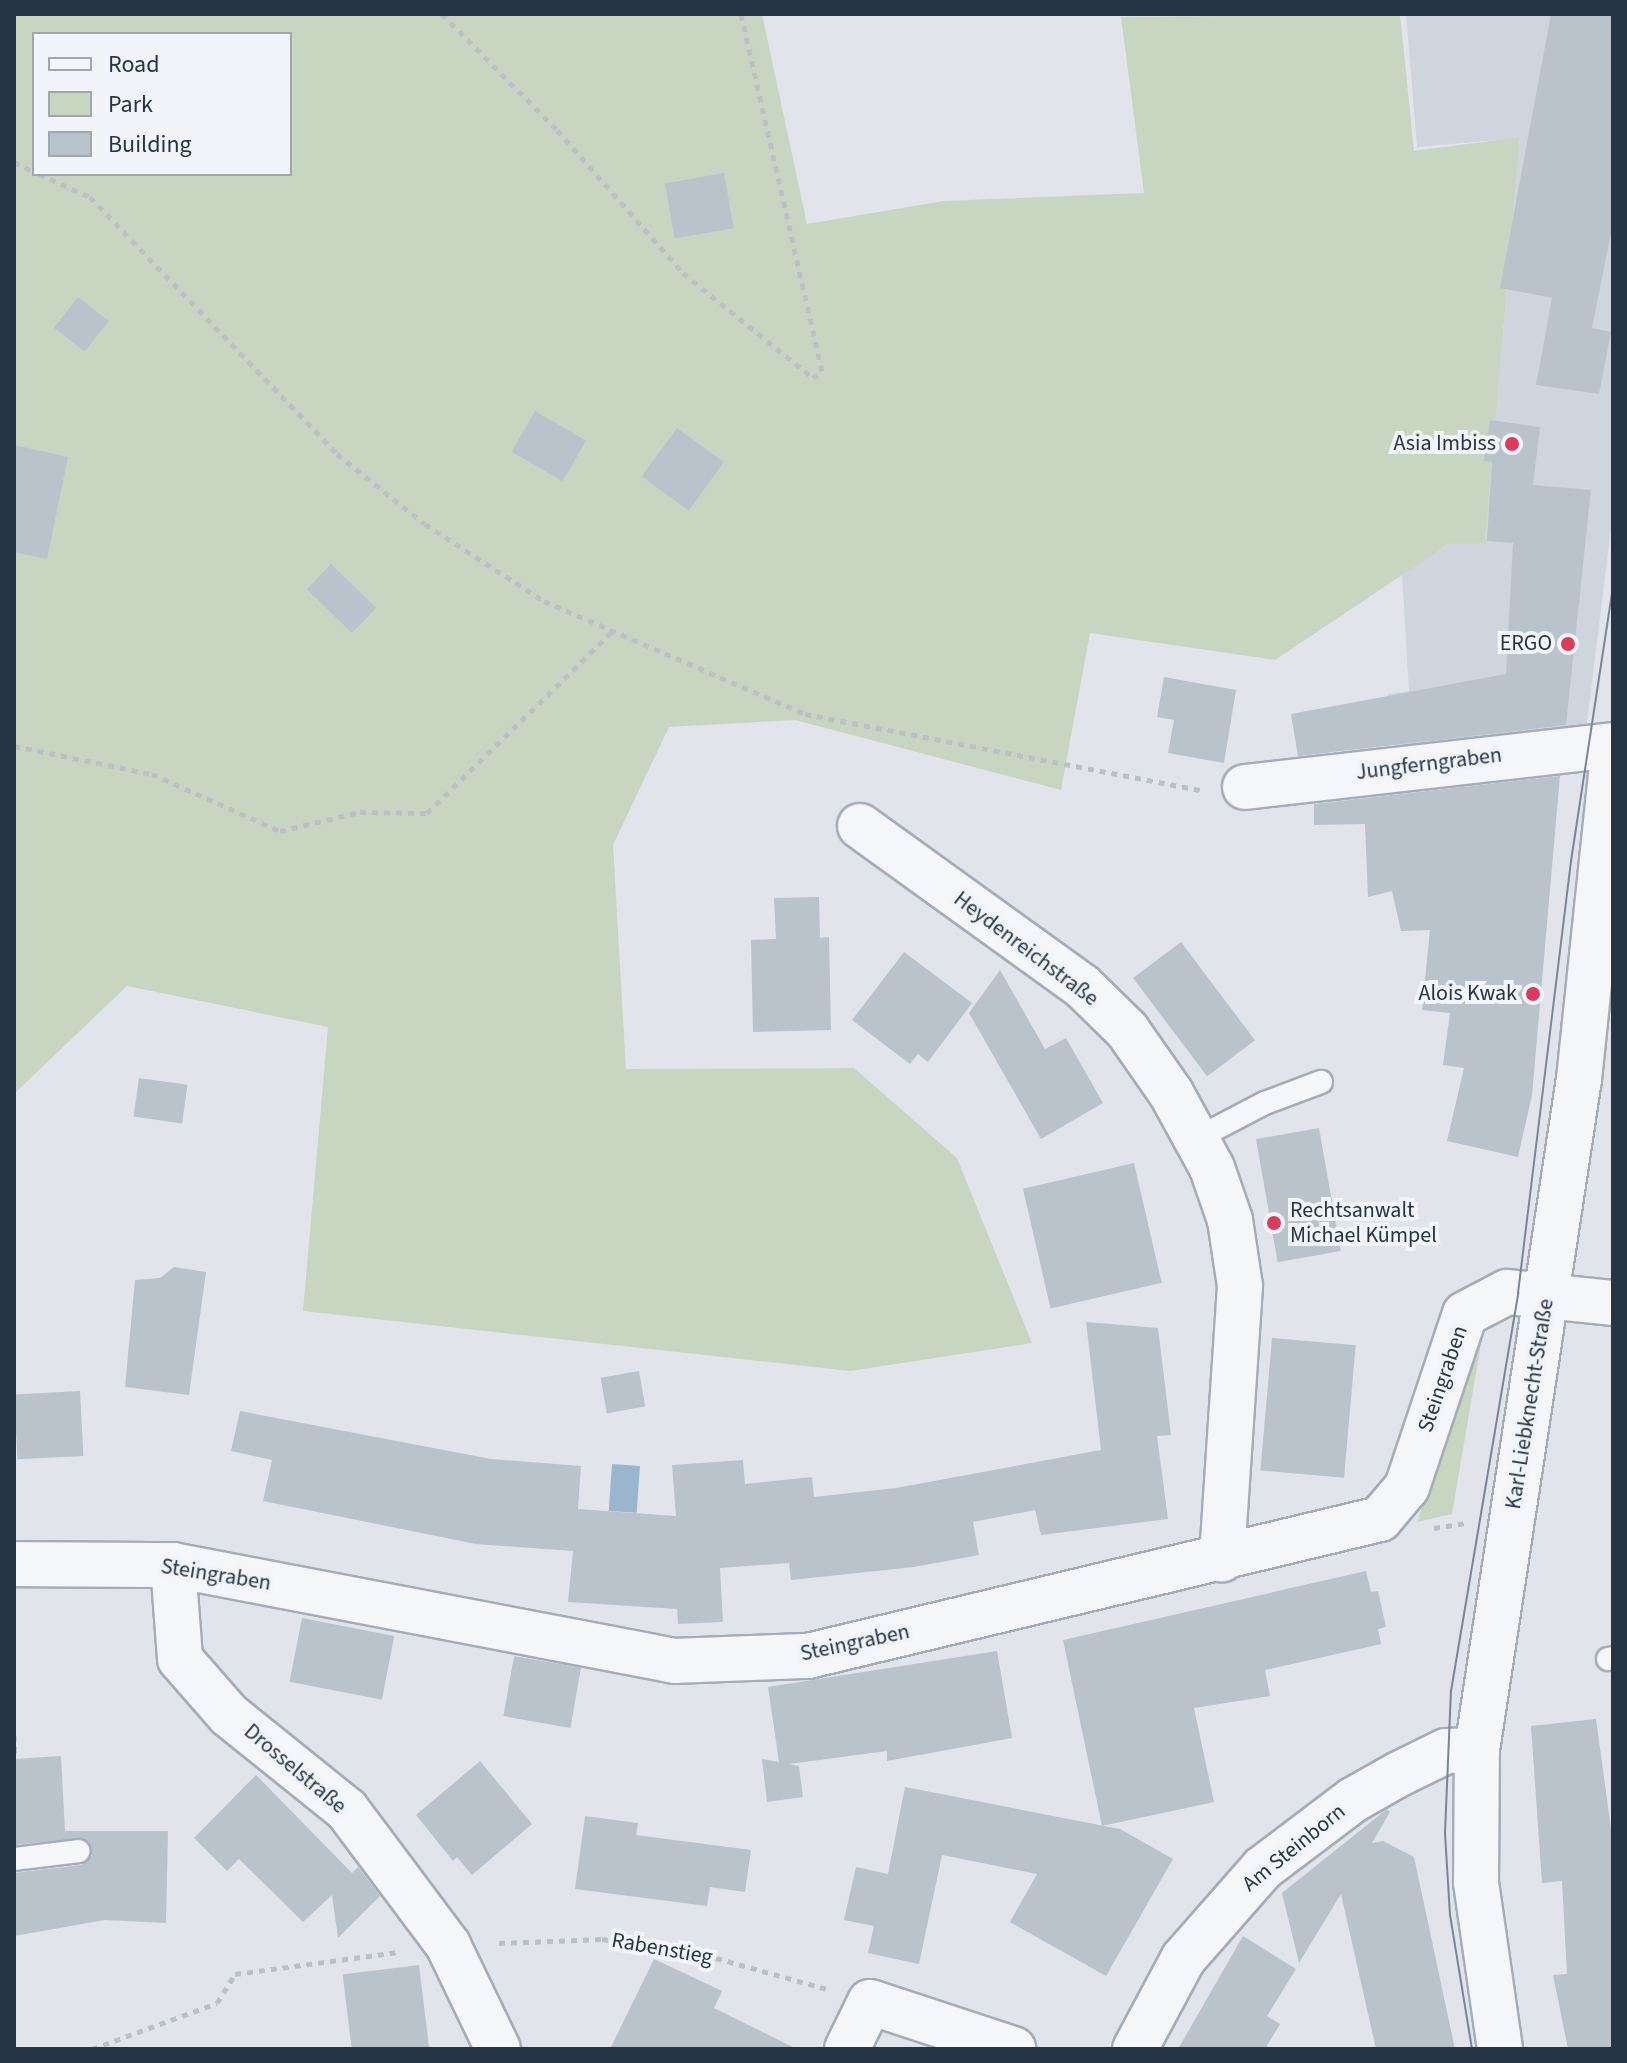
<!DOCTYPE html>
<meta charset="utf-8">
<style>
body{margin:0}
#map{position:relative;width:1627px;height:2063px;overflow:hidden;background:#e1e5eb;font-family:"Source Sans 3",sans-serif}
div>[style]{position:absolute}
.built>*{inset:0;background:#cfd5dd}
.green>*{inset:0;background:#c8d6c1}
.water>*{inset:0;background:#99b6ce;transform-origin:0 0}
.building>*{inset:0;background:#bac2cb;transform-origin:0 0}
.path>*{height:5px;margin-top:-2.5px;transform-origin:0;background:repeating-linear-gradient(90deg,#bbc0c6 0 6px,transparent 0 12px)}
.roads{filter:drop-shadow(2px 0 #a5acb6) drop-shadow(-2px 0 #a5acb6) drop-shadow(0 2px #a5acb6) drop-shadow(0 -2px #a5acb6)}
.service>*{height:22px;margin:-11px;padding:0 11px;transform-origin:11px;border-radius:11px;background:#f4f6f9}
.minor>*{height:44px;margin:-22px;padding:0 22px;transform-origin:22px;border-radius:22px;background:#f4f6f9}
.tertiary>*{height:44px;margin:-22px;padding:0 22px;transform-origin:22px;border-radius:22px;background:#f4f6f9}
.tram>*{height:2px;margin:-1px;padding:0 1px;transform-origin:1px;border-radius:1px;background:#798696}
.dots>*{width:22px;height:22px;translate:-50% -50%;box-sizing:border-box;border:4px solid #f1f4f8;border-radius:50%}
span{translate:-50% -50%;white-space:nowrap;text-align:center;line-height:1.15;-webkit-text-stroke:8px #f1f4f8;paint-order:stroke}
.poi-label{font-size:22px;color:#273444}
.right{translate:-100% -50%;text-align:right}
.left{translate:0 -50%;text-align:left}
.street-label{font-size:22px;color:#273444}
.frame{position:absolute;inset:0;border:16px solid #273444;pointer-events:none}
.legend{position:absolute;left:32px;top:32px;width:260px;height:144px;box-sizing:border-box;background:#f1f4f8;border:2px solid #a0a7b0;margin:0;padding:10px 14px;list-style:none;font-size:24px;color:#273444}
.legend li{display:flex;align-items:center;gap:16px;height:40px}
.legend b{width:40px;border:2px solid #a0a7b0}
</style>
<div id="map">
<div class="built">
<div style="clip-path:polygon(1406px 14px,1613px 14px,1613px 512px,1585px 738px,1399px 755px,1388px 694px,1409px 691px,1402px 574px,1450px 543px,1485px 542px,1520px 138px,1417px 147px)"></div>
</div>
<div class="green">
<div style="clip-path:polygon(evenodd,14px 14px,762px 14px,807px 224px,944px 201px,1144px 193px,1121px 17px,1400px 14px,1414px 151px,1520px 137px,1485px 543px,1450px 543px,1275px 660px,1090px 633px,1061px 790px,795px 720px,669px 727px,613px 845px,626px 1069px,854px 1068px,957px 1158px,1032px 1343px,850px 1371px,303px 1311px,328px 1027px,127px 986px,14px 1094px,14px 14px,34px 34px,290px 34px,290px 174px,34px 174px,34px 34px)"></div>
<div style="clip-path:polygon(1484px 1326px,1452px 1514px,1417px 1522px,1454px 1415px)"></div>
</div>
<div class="water">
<div style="left:612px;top:1464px;width:28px;height:47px;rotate:4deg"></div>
</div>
<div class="building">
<div style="clip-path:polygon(1551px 14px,1613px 14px,1613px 223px,1592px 328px,1611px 332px,1599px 394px,1536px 385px,1552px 298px,1500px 288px)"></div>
<div style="left:724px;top:173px;width:56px;height:60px;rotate:80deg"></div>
<div style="left:78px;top:297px;width:39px;height:39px;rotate:38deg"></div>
<div style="left:535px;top:411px;width:59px;height:47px;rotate:30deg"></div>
<div style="clip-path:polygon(1490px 420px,1540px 427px,1533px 485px,1591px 490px,1566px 725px,1298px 756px,1291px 714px,1506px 674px,1513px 543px,1487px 541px,1492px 462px,1484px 461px)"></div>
<div style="left:677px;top:428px;width:58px;height:60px;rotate:36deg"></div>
<div style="clip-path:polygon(14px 445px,68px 457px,47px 559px,14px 552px)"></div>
<div style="left:331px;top:564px;width:63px;height:35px;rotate:44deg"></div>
<div style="clip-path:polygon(1164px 677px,1236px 690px,1224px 763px,1168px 753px,1174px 720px,1157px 717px)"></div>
<div style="clip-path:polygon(1560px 776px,1532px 1095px,1518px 1157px,1447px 1141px,1464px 1068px,1443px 1065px,1450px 1013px,1422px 1010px,1430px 930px,1401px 931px,1392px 891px,1368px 897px,1365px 824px,1314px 825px,1314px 804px)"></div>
<div style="clip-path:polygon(819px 897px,820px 938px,829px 937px,831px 1030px,753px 1032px,751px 940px,776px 939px,774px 898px)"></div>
<div style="left:1181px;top:942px;width:123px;height:60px;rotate:53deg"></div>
<div style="clip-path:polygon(904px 952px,972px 1003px,928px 1062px,918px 1054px,910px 1064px,852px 1020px)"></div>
<div style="clip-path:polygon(1000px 970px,1045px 1049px,1066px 1038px,1103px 1103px,1041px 1139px,969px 1013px)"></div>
<div style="left:139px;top:1078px;width:49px;height:39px;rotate:8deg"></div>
<div style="left:1319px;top:1128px;width:125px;height:64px;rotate:80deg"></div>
<div style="left:1134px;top:1163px;width:123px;height:114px;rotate:77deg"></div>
<div style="clip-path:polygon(174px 1267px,206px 1272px,189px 1395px,125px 1387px,135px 1280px,160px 1278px)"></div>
<div style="clip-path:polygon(1086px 1322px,1158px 1328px,1171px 1435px,1157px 1436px,1168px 1519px,1041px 1535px,1035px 1510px,973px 1522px,979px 1555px,914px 1567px,791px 1580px,789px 1563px,720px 1568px,723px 1622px,678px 1624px,677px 1609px,568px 1602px,573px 1551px,476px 1544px,263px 1501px,272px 1460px,231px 1451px,240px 1411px,491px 1459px,581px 1466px,578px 1509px,676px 1516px,672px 1465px,743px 1460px,745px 1484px,812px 1477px,814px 1497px,896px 1488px,1101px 1450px)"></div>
<div style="left:1272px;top:1338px;width:84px;height:133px;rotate:5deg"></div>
<div style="left:639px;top:1371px;width:36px;height:39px;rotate:80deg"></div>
<div style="left:80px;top:1391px;width:65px;height:66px;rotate:87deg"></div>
<div style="clip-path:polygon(1366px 1571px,1371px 1592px,1378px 1591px,1386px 1627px,1378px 1629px,1381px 1644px,1265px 1670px,1270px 1696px,1194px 1708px,1214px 1802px,1102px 1826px,1063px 1640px)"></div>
<div style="left:302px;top:1618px;width:94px;height:65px;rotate:11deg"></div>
<div style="clip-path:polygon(997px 1651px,1012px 1738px,887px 1761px,887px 1751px,789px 1764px,799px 1766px,803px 1797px,767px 1802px,762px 1759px,779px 1762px,768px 1687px)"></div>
<div style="left:514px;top:1656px;width:68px;height:61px;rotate:10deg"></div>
<div style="clip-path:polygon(1596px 1719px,1613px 1843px,1613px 2049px,1568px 2049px,1553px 1975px,1567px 1974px,1562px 1881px,1542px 1883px,1531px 1726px)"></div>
<div style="clip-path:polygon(61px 1756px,65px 1831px,168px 1831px,166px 1923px,105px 1920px,14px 1936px,14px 1873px,81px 1865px,92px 1856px,84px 1838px,14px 1845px,14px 1759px)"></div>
<div style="clip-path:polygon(480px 1761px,532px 1824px,472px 1875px,457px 1857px,453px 1861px,416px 1815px)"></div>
<div style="clip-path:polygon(256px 1775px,352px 1873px,358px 1867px,380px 1896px,338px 1938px,332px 1895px,303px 1922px,239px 1859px,227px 1871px,194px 1838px)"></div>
<div style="clip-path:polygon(905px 1787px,1120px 1829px,1173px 1859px,1106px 1976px,1010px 1922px,1037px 1874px,942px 1855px,919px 1964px,868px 1953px,874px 1926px,844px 1920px,856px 1867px,888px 1874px)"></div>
<div style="clip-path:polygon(1387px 1809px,1390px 1812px,1372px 1843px,1383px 1841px,1414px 1857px,1455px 2049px,1376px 2049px,1341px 1894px,1299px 1963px,1282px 1893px)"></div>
<div style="clip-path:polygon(585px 1816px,638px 1823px,636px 1835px,751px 1850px,745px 1892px,710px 1887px,707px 1906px,575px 1889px)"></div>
<div style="clip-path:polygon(1243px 1936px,1296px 1969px,1267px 2016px,1280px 2024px,1265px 2049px,1178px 2049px)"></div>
<div style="clip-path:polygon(654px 1959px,722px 1991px,714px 2008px,797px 2049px,610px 2049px)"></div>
<div style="left:419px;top:1965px;width:85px;height:77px;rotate:83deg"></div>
</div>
<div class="path">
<div style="left:442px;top:14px;width:163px;rotate:45.2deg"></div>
<div style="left:557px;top:130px;width:191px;rotate:48.6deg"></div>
<div style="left:683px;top:273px;width:167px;rotate:38.9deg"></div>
<div style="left:813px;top:378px;width:11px;rotate:-38deg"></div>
<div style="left:822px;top:371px;width:366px;rotate:-102.8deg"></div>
<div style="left:14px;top:162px;width:22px;rotate:27deg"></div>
<div style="left:39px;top:174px;width:56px;rotate:24.3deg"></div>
<div style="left:90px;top:197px;width:356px;rotate:46.1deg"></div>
<div style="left:337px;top:454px;width:112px;rotate:38.5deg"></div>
<div style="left:425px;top:524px;width:142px;rotate:32.9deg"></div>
<div style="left:544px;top:601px;width:284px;rotate:23.4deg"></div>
<div style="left:805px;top:714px;width:402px;rotate:10.9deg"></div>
<div style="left:14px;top:746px;width:141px;rotate:11.5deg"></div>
<div style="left:152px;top:774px;width:140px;rotate:24deg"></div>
<div style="left:280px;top:831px;width:82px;rotate:-13.4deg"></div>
<div style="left:360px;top:812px;width:67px;rotate:0.9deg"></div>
<div style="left:427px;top:813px;width:260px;rotate:-44.4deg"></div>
<div style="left:1434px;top:1528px;width:33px;rotate:-9deg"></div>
<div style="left:14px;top:1735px;width:24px;rotate:88deg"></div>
<div style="left:499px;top:1943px;width:103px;rotate:-2.2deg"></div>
<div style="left:602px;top:1939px;width:116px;rotate:9.5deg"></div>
<div style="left:716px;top:1958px;width:115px;rotate:15.6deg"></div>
<div style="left:14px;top:2049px;width:9px"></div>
<div style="left:92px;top:2049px;width:133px;rotate:-20.2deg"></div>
<div style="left:217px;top:2003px;width:34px;rotate:-58deg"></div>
<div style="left:235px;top:1974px;width:163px;rotate:-7.7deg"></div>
</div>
<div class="roads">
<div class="service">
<div style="left:1196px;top:1139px;width:78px;rotate:-27.6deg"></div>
<div style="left:1265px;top:1103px;width:60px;rotate:-20.6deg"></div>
<div style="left:1608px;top:1659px;width:5px;rotate:-11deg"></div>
<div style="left:14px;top:1859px;width:65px;rotate:-7deg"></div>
</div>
<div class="minor">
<div style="left:1245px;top:787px;width:370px;rotate:-6.5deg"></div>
<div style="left:860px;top:826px;width:274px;rotate:35.8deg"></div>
<div style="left:1082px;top:986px;width:63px;rotate:44.4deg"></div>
<div style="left:1127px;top:1030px;width:77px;rotate:55.1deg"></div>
<div style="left:1171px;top:1093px;width:85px;rotate:61.3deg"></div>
<div style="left:1212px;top:1168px;width:55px;rotate:70.9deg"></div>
<div style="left:1230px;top:1220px;width:67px;rotate:81.4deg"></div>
<div style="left:1240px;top:1286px;width:274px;rotate:93.8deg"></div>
<div style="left:14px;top:1564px;width:159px;rotate:0.4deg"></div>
<div style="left:173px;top:1565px;width:511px;rotate:10.83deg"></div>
<div style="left:675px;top:1661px;width:133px;rotate:-2.2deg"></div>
<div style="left:808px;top:1656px;width:588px;rotate:-13.47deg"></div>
<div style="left:1380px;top:1519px;width:42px;rotate:-49.8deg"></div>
<div style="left:1407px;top:1487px;width:182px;rotate:-71.5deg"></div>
<div style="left:1465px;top:1314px;width:47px;rotate:-27.6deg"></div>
<div style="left:1507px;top:1292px;width:107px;rotate:5.9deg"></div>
<div style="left:173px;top:1565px;width:94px;rotate:85.7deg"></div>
<div style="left:180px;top:1659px;width:74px;rotate:48.8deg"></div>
<div style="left:229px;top:1715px;width:151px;rotate:38.8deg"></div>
<div style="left:347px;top:1810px;width:169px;rotate:53.2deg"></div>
<div style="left:448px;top:1945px;width:115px;rotate:64.3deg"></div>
<div style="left:847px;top:2049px;width:52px;rotate:-63.9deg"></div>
<div style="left:870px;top:2002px;width:151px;rotate:18.2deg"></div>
<div style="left:1135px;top:2049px;width:102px;rotate:-61.9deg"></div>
<div style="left:1183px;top:1959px;width:121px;rotate:-48.7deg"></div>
<div style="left:1263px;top:1868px;width:113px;rotate:-37.1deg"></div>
<div style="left:1353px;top:1800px;width:53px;rotate:-29.5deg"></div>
<div style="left:1399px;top:1774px;width:52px;rotate:-26.1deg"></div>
<div style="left:1446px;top:1751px;width:31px;rotate:-2deg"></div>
</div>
<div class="tertiary">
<div style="left:1500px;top:2049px;width:169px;rotate:-98.2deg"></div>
<div style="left:1476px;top:1882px;width:132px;rotate:-89.6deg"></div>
<div style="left:1477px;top:1750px;width:679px;rotate:-81.36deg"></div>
<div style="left:1579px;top:1079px;width:323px;rotate:-84deg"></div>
</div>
</div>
<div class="tram">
<div style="left:1472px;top:2049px;width:136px;rotate:-99.3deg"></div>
<div style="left:1450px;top:1915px;width:82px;rotate:-93.5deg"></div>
<div style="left:1445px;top:1833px;width:142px;rotate:-87.6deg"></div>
<div style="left:1451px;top:1691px;width:404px;rotate:-80.4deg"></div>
<div style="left:1518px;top:1293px;width:435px;rotate:-83deg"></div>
<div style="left:1571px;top:861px;width:276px;rotate:-81.3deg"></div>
</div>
<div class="dots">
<div style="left:1512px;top:444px;background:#db3b5d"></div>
<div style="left:1568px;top:644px;background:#db3b5d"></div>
<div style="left:1533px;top:994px;background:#db3b5d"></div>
<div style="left:1274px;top:1223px;background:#db3b5d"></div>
</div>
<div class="poi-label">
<span class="right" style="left:1496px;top:444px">Asia Imbiss</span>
<span class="right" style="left:1552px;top:644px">ERGO</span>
<span class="right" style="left:1517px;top:994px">Alois Kwak</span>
<span class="left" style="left:1290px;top:1223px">Rechtsanwalt<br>Michael Kümpel</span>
</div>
<div class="street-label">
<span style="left:1429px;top:764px;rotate:-7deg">Jungferngraben</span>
<span style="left:1026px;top:949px;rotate:37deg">Heydenreichstraße</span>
<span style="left:1443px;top:1379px;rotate:-71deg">Steingraben</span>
<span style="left:1530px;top:1404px;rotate:-81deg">Karl-Liebknecht-Straße</span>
<span style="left:216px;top:1575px;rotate:9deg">Steingraben</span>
<span style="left:855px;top:1643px;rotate:-12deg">Steingraben</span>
<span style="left:295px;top:1769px;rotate:40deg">Drosselstraße</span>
<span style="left:1294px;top:1848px;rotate:-39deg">Am Steinborn</span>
<span style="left:662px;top:1949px;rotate:10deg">Rabenstieg</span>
</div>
<div class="frame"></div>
<ul class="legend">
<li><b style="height:10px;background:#f4f6f9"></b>Road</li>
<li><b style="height:22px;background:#c8d6c1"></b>Park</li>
<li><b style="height:22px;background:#bac2cb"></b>Building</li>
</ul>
</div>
